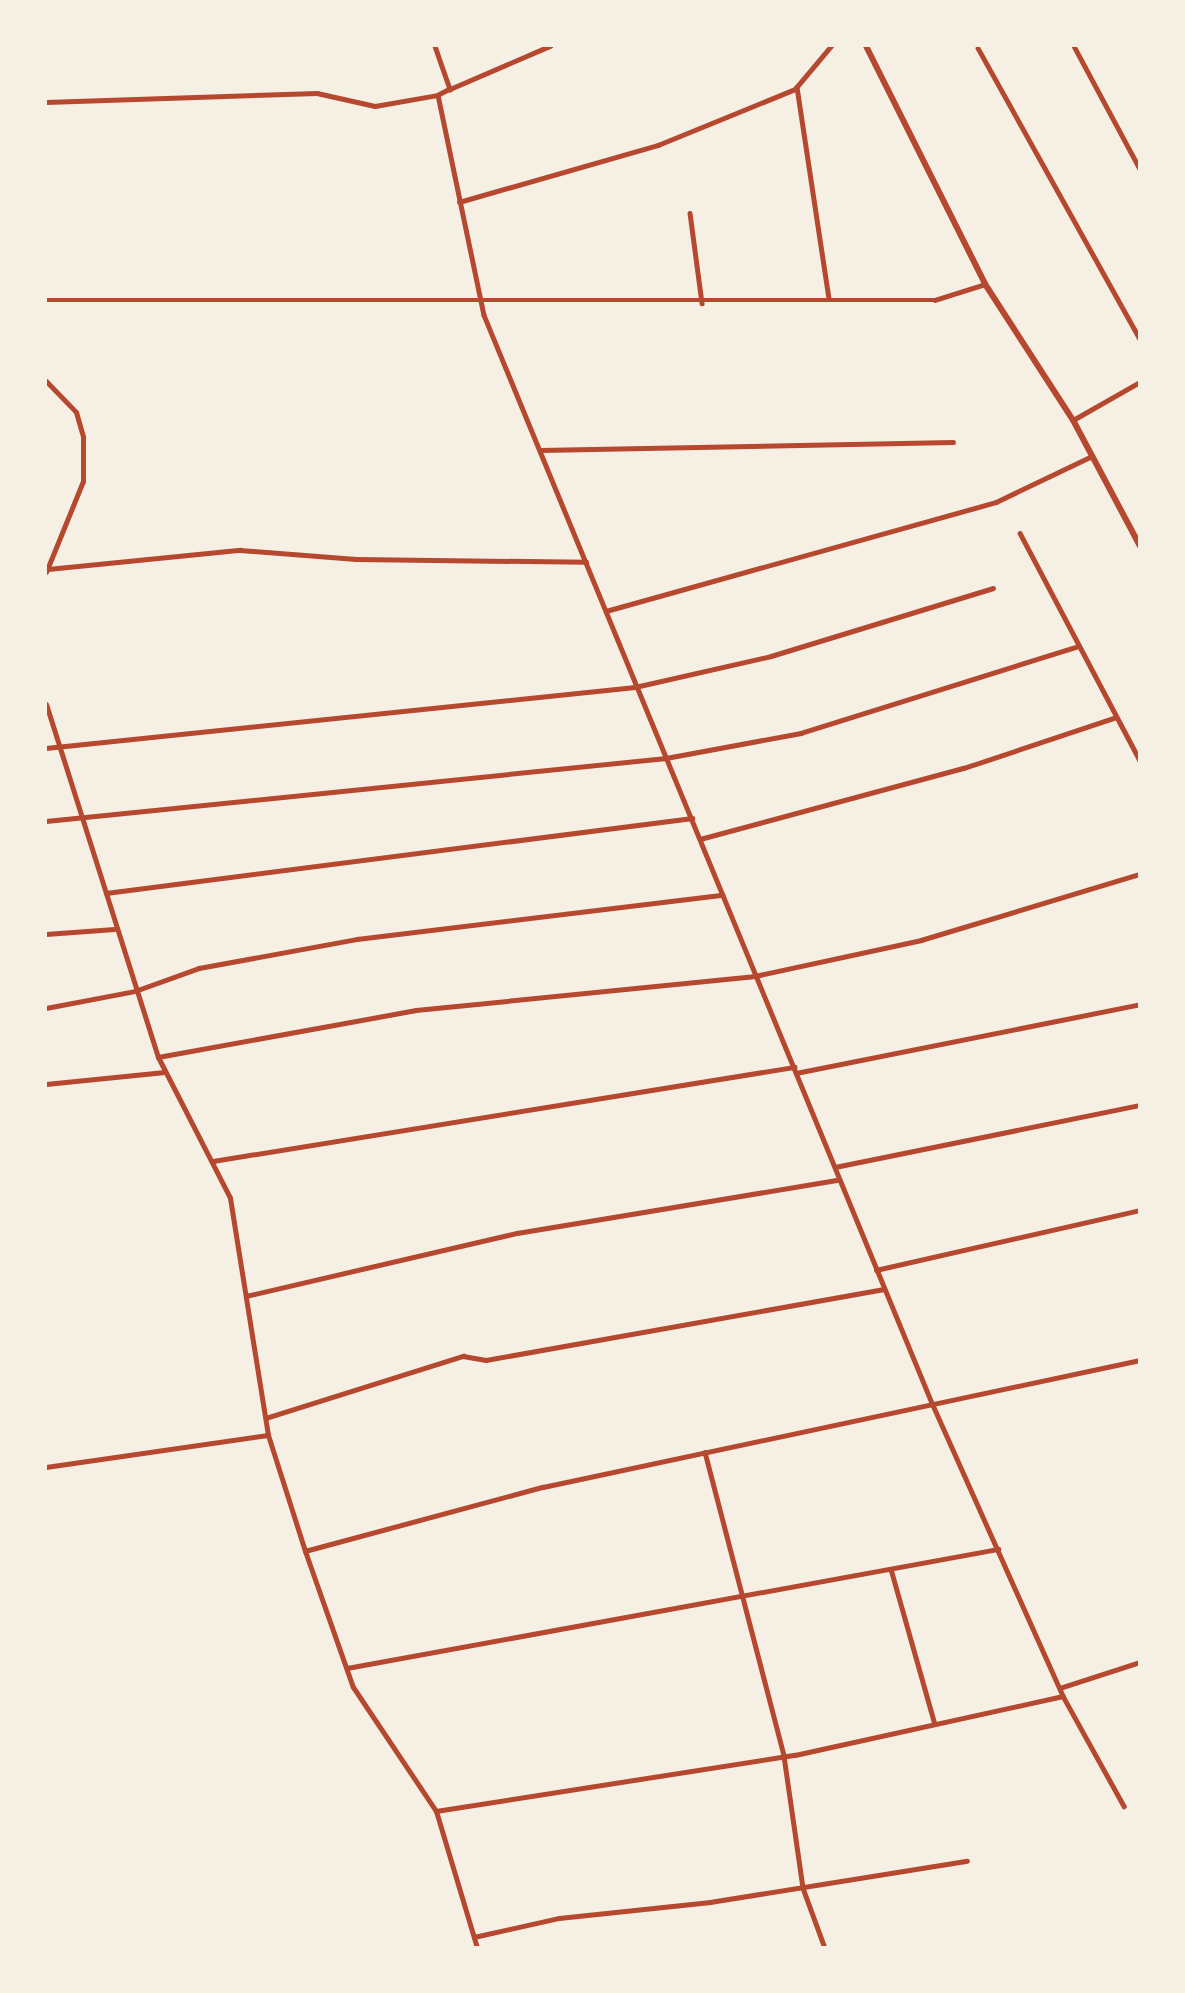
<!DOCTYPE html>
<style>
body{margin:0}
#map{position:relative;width:1185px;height:1993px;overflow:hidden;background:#f6efe4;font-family:"Playfair Display",serif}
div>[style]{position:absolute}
.minor>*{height:4.5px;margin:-2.25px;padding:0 2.25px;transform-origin:2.25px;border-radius:2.25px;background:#b5482f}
.tertiary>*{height:5px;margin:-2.5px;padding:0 2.5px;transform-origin:2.5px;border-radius:2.5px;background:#b5482f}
.secondary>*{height:6px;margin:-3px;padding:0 3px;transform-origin:3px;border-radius:3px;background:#b5482f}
span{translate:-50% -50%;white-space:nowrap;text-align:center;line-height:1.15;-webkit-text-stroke:5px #f6efe4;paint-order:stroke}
.frame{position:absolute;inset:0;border:47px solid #f6efe4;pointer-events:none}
</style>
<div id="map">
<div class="minor">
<div style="left:435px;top:46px;width:46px;rotate:70.8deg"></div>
<div style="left:450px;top:89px;width:13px;rotate:153deg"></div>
<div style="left:438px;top:95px;width:225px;rotate:78.2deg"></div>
<div style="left:484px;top:315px;width:1177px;rotate:67.62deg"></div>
<div style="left:932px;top:1403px;width:321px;rotate:65.9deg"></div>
<div style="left:1063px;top:1696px;width:126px;rotate:61deg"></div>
<div style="left:1074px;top:46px;width:140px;rotate:61.8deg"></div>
<div style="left:978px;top:48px;width:333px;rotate:60.9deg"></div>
<div style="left:797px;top:87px;width:213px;rotate:81.4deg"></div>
<div style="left:450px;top:89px;width:109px;rotate:-23.3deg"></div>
<div style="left:46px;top:102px;width:271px;rotate:-1.9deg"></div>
<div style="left:317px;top:93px;width:59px;rotate:12.6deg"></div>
<div style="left:375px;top:106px;width:64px;rotate:-9.9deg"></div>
<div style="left:459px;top:202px;width:207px;rotate:-16deg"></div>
<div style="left:658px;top:145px;width:148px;rotate:-22.2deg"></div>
<div style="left:795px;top:89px;width:56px;rotate:-50.1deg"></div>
<div style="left:690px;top:213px;width:91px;rotate:82.4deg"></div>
<div style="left:46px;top:300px;width:889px"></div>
<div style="left:935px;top:300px;width:52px;rotate:-17.7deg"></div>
<div style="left:1073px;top:420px;width:77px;rotate:-29.6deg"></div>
<div style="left:540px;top:450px;width:413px;rotate:-1.1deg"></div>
<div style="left:1020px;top:533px;width:258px;rotate:62.2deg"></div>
<div style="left:48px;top:569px;width:193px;rotate:-5.7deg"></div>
<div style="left:240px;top:550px;width:116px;rotate:4.4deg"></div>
<div style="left:356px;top:559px;width:230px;rotate:0.7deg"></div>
<div style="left:606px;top:611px;width:405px;rotate:-15.6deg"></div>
<div style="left:996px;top:502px;width:106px;rotate:-25.6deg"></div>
<div style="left:46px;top:748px;width:592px;rotate:-5.91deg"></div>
<div style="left:635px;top:687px;width:139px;rotate:-12.8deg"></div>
<div style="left:771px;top:656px;width:232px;rotate:-17deg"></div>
<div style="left:46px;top:821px;width:623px;rotate:-5.8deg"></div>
<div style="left:666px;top:758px;width:137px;rotate:-10.5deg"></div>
<div style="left:801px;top:733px;width:291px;rotate:-17.4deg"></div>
<div style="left:700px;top:839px;width:273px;rotate:-15.1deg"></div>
<div style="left:964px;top:768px;width:160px;rotate:-18.5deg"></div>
<div style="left:106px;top:893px;width:591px;rotate:-7.29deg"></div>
<div style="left:46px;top:934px;width:68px;rotate:-4.2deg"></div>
<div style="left:46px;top:1008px;width:91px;rotate:-10.8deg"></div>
<div style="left:135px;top:991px;width:68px;rotate:-19.8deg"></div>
<div style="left:199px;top:968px;width:161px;rotate:-10.4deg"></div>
<div style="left:357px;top:939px;width:368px;rotate:-6.9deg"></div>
<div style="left:158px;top:1057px;width:262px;rotate:-10.3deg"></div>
<div style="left:416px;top:1010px;width:341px;rotate:-5.7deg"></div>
<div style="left:755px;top:976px;width:170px;rotate:-12.2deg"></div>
<div style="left:921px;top:940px;width:229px;rotate:-16.8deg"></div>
<div style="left:796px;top:1073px;width:351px;rotate:-11.3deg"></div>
<div style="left:46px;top:1084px;width:119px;rotate:-5.8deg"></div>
<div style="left:213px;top:1161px;width:589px;rotate:-9.19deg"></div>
<div style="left:835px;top:1167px;width:311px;rotate:-11.5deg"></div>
<div style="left:876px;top:1270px;width:271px;rotate:-12.8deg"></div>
<div style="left:246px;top:1296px;width:278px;rotate:-13.1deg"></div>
<div style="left:517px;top:1233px;width:325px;rotate:-9.4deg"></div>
<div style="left:266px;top:1418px;width:207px;rotate:-17.5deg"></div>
<div style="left:463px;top:1356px;width:23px;rotate:10deg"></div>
<div style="left:486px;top:1360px;width:404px;rotate:-10.1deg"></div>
<div style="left:705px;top:1452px;width:314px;rotate:75.4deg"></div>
<div style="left:784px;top:1756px;width:133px;rotate:81.8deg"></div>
<div style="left:803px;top:1888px;width:64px;rotate:69.9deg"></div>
<div style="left:46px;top:1467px;width:224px;rotate:-8.2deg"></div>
<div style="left:305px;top:1551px;width:246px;rotate:-15.1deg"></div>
<div style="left:543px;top:1487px;width:610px;rotate:-12.01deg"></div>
<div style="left:891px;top:1569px;width:161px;rotate:74.2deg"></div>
<div style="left:347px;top:1668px;width:662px;rotate:-10.36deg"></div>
<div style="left:1060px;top:1688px;width:84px;rotate:-18deg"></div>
<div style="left:436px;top:1811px;width:363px;rotate:-8.9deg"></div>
<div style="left:795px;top:1755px;width:274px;rotate:-12.4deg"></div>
<div style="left:474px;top:1937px;width:87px;rotate:-12.6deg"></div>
<div style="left:559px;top:1918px;width:152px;rotate:-6deg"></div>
<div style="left:710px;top:1902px;width:260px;rotate:-9.1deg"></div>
</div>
<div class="tertiary">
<div style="left:46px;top:381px;width:43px;rotate:45.9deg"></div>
<div style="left:76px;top:412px;width:26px;rotate:74deg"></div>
<div style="left:83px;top:437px;width:44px;rotate:90deg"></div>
<div style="left:83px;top:481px;width:98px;rotate:112.1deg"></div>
<div style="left:46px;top:704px;width:370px;rotate:72.4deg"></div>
<div style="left:158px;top:1057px;width:158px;rotate:62.9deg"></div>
<div style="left:230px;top:1198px;width:240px;rotate:80.9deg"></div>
<div style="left:268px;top:1435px;width:122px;rotate:72.3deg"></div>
<div style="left:305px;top:1551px;width:144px;rotate:70.6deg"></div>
<div style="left:353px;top:1687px;width:149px;rotate:56.2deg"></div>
<div style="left:436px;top:1811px;width:143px;rotate:73.3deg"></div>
</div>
<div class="secondary">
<div style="left:866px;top:46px;width:266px;rotate:63.4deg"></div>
<div style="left:985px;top:284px;width:162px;rotate:57.1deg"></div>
<div style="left:1073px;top:420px;width:143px;rotate:62deg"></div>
</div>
<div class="frame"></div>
</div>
